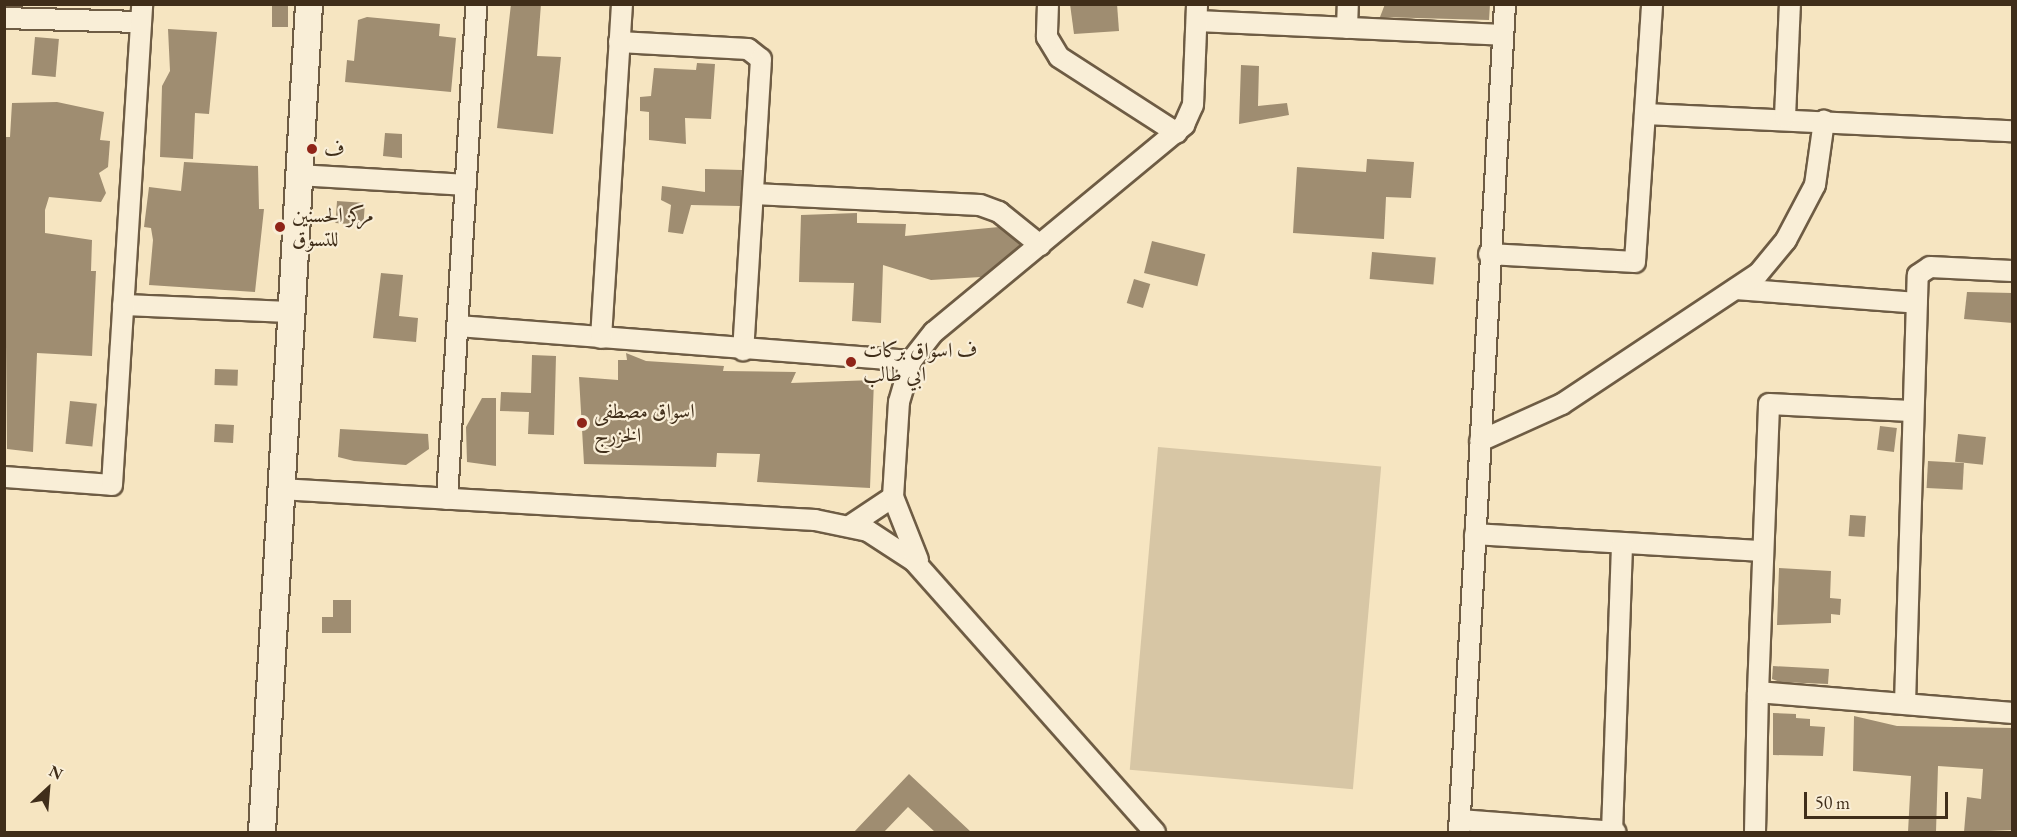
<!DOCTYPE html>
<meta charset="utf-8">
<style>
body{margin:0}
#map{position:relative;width:2017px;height:837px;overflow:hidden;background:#f6e5c1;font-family:"EB Garamond",Amiri,serif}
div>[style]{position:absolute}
.green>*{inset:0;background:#d7c6a5;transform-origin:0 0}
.building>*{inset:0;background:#9f8d71;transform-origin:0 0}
.roads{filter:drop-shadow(2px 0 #6e5c44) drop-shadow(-2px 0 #6e5c44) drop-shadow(0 2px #6e5c44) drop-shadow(0 -2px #6e5c44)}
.minor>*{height:20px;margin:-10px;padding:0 10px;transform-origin:10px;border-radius:10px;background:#f9eed7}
.tertiary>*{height:26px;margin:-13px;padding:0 13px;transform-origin:13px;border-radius:13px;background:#f9eed7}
.dots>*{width:16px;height:16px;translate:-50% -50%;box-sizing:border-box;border:3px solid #f9eed7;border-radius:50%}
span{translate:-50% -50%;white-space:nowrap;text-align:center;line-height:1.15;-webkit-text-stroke:4.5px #f9eed7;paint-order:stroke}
.poi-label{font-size:21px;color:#402e1a}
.left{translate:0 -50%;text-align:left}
.frame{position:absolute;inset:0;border:6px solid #402e1a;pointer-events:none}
.north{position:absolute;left:18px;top:759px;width:60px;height:60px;-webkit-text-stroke:4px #f9eed7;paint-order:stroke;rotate:26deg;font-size:16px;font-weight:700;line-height:24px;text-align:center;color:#402e1a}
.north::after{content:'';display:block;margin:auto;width:21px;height:27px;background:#402e1a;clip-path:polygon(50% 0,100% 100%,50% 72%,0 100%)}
.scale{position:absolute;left:1804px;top:792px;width:144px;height:27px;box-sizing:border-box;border:3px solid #402e1a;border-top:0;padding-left:8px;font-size:18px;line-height:21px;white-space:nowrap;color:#402e1a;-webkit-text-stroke:4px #f9eed7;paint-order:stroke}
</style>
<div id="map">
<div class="green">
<div style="left:1158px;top:447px;width:224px;height:324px;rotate:5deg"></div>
</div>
<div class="building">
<div style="left:272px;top:4px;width:16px;height:23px"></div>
<div style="clip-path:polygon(511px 4px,541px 4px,537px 56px,561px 57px,553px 134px,497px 128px)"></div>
<div style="clip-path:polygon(1070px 4px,1117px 4px,1119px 31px,1074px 34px)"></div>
<div style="clip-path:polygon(1385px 4px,1490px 4px,1489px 20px,1380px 17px)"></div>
<div style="clip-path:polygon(367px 17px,440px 24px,439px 36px,456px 38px,451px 92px,345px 82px,347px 60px,354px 61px,358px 20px)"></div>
<div style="clip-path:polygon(168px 29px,217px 32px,209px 114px,195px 113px,193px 159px,160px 157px,162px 86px,170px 71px)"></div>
<div style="left:35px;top:37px;width:24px;height:38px;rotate:5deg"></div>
<div style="clip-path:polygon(697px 63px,715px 64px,711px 119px,685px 118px,686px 144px,649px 140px,649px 112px,640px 111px,640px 97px,651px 96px,654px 68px,696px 70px)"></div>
<div style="clip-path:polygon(1241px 65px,1259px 66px,1258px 106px,1287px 103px,1289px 115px,1239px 124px)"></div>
<div style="clip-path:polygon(57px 102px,104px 112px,100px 140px,110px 141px,108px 167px,99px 173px,106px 193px,101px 202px,49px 197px,45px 210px,45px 233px,92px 240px,91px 271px,96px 271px,92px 356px,37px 353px,33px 452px,7px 449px,4px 137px,10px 137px,12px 103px)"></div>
<div style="clip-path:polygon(385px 133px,402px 134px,402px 158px,383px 156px)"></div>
<div style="clip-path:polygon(1367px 159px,1414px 162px,1411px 198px,1386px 197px,1384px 239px,1293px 233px,1297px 167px,1366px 172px)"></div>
<div style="clip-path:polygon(184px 162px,258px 166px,259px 209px,264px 209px,255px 292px,149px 285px,153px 240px,151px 228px,144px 227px,149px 187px,181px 191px)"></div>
<div style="clip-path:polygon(705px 169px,742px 170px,740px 206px,691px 205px,683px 234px,668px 232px,671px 205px,661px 200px,662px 186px,705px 192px)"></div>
<div style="left:337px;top:201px;width:28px;height:22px;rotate:4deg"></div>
<div style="clip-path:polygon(857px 213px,857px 223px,906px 224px,905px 236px,999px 227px,1021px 245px,981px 277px,931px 280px,883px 265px,881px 323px,852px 321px,854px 283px,799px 282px,801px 215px)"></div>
<div style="left:1152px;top:241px;width:55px;height:33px;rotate:14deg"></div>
<div style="left:1372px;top:252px;width:64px;height:27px;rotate:5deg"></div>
<div style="clip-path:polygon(381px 273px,403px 275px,399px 316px,418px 318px,416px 342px,373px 338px)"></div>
<div style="left:1134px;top:279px;width:17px;height:25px;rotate:17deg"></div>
<div style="clip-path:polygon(1967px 292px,2013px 293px,2013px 323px,1964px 319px)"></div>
<div style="clip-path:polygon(626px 353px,646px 361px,724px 366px,723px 371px,796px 372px,791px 383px,874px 380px,870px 488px,757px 482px,760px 454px,717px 453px,716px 467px,584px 464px,579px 377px,618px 380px,618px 360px,627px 360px)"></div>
<div style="clip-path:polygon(532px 355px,556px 356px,554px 435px,528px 434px,529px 412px,500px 411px,501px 392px,531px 393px)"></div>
<div style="left:215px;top:369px;width:23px;height:16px;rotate:2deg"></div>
<div style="clip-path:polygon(482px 398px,496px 398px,496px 466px,467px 462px,466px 427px)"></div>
<div style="left:70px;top:401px;width:27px;height:43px;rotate:6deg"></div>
<div style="left:215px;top:424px;width:19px;height:18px;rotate:3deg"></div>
<div style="left:1880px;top:426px;width:17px;height:24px;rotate:7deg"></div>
<div style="clip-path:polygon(340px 429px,428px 434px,429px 449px,406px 465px,354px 461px,338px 457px)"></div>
<div style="left:1958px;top:434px;width:28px;height:28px;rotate:6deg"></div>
<div style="left:1928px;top:461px;width:36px;height:27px;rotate:3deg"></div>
<div style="left:1850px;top:515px;width:16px;height:21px;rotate:4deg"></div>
<div style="clip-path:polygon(1779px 568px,1831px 571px,1830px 598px,1841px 599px,1840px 615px,1831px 614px,1831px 623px,1777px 625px)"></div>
<div style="clip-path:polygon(333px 600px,351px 600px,351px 633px,322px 633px,322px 617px,333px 617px)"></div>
<div style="clip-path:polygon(1773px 666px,1829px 669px,1828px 684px,1780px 682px,1772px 679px)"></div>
<div style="clip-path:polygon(1773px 713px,1796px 714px,1796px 718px,1810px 719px,1810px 726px,1825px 727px,1823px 756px,1773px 755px)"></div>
<div style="clip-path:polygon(1854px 716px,1897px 726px,2013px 728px,2013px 830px,1964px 832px,1967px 797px,1981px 799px,1983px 769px,1938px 766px,1936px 832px,1908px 832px,1911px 776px,1853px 771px)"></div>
<div style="clip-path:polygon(909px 774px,971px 832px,935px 832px,908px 807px,884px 832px,854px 832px)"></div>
</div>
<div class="roads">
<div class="minor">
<div style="left:1048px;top:4px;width:33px;rotate:92deg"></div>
<div style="left:1047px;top:37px;width:23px;rotate:59deg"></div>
<div style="left:1059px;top:57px;width:140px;rotate:32.8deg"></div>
<div style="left:4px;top:18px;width:137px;rotate:1.7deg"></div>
<div style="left:1197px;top:21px;width:306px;rotate:2.6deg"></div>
<div style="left:1347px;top:28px;width:24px;rotate:-88deg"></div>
<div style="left:619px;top:42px;width:129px;rotate:3.1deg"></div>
<div style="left:748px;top:49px;width:16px;rotate:38deg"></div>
<div style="left:761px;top:59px;width:292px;rotate:93.5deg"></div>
<div style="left:1645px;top:114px;width:367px;rotate:2.7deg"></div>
<div style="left:1785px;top:117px;width:113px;rotate:-87.5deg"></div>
<div style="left:299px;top:175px;width:167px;rotate:3.4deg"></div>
<div style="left:754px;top:194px;width:226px;rotate:2.8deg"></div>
<div style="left:980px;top:205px;width:20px;rotate:20deg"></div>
<div style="left:999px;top:212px;width:53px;rotate:38.8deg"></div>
<div style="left:1489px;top:254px;width:146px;rotate:3.1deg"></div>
<div style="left:1635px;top:262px;width:259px;rotate:-86.2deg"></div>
<div style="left:1736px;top:289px;width:181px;rotate:4.4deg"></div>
<div style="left:123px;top:305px;width:168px;rotate:2.4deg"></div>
<div style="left:458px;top:326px;width:454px;rotate:4.4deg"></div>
<div style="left:601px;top:338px;width:335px;rotate:-86.4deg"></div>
<div style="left:1480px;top:441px;width:90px;rotate:-24.3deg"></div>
<div style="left:1562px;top:404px;width:235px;rotate:-33.6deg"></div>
<div style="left:1758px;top:274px;width:44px;rotate:-50.5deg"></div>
<div style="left:1786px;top:240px;width:62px;rotate:-62.2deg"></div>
<div style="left:1815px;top:185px;width:65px;rotate:-82deg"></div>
<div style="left:4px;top:477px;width:108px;rotate:4.2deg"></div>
<div style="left:112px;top:485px;width:482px;rotate:-86.4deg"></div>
<div style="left:280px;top:489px;width:536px;rotate:3.32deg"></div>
<div style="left:815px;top:520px;width:54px;rotate:11.7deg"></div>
<div style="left:868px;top:531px;width:55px;rotate:33.1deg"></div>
<div style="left:914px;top:561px;width:363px;rotate:48.4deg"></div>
<div style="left:447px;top:499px;width:496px;rotate:-86.6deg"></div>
<div style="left:851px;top:525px;width:50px;rotate:-33.7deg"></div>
<div style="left:1475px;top:534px;width:287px;rotate:3.4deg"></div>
<div style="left:918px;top:560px;width:68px;rotate:-111.6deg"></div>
<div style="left:893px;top:497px;width:95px;rotate:-86.4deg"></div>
<div style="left:899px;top:402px;width:43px;rotate:-73.7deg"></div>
<div style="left:911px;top:361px;width:37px;rotate:-52deg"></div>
<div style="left:934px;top:332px;width:325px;rotate:-39.6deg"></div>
<div style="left:1184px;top:125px;width:22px;rotate:-66deg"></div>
<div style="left:1193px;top:105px;width:101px;rotate:-87.7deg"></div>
<div style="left:1758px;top:692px;width:288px;rotate:-87.8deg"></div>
<div style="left:1769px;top:404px;width:142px;rotate:2.8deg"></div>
<div style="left:1905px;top:704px;width:429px;rotate:-88.3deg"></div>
<div style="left:1918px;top:275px;width:14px;rotate:-34deg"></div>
<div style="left:1930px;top:267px;width:82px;rotate:2.8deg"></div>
<div style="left:1460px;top:820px;width:156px;rotate:4.4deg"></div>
<div style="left:1459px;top:832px;width:829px;rotate:-86.82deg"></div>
<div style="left:1612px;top:832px;width:289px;rotate:-88deg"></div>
<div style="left:1755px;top:832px;width:140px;rotate:-88.8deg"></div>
<div style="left:1758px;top:692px;width:255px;rotate:4.7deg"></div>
</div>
<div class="tertiary">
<div style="left:262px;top:832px;width:829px;rotate:-86.75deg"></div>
</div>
</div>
<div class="dots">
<div style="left:312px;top:149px;background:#8f2418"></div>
<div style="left:280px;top:227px;background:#8f2418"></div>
<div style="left:851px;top:362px;background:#8f2418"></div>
<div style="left:582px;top:423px;background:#8f2418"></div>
</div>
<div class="poi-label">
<span class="left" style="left:324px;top:149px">ف</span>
<span class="left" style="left:292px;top:227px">مركز الحسنين<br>للتسوق</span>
<span class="left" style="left:863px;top:362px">ف اسواق بركات<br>ابي طالب</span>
<span class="left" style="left:594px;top:423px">اسواق مصطفى<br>الخزرج</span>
</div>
<div class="frame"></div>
<div class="north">N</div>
<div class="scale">50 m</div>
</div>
